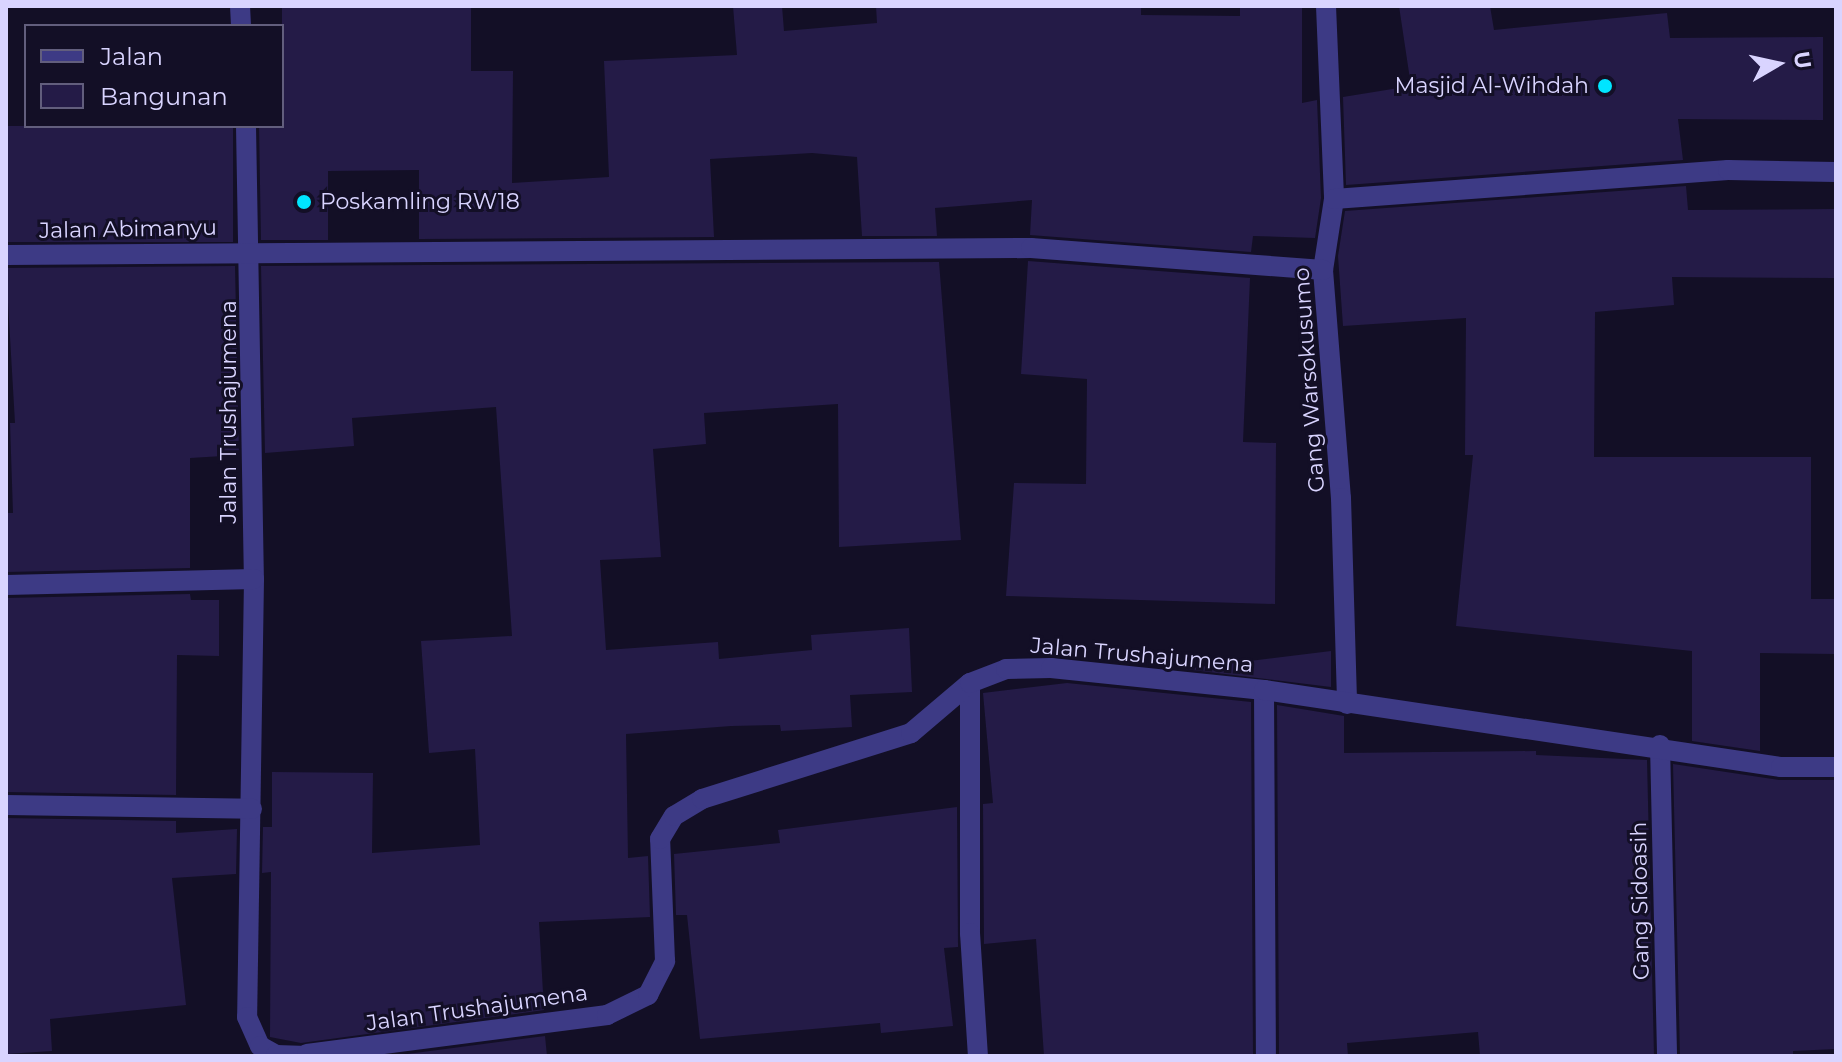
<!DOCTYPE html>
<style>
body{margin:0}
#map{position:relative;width:1842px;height:1062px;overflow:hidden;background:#130f26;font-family:Montserrat,sans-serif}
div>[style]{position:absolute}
.building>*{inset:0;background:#241b47;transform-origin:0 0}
.minor>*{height:20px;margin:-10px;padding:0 10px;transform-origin:10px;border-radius:10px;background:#3d3a85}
.dots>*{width:22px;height:22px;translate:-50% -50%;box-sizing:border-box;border:4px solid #130f26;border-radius:50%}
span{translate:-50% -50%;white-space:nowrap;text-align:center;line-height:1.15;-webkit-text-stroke:6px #130f26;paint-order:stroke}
.poi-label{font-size:22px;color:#d9d4ff}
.right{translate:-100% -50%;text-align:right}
.left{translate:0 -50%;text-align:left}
.street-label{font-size:22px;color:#d9d4ff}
.frame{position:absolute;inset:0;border:8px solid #d9d4ff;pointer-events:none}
.legend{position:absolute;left:24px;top:24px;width:260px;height:104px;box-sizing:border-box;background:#130f26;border:2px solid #625e7d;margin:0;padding:10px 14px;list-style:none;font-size:24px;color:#d9d4ff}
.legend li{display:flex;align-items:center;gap:16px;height:40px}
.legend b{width:40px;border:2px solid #625e7d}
.north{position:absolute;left:1738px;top:24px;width:80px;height:80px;-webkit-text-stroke:6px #130f26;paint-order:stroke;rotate:81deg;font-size:22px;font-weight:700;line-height:32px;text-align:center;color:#d9d4ff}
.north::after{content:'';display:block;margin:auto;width:28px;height:36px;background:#d9d4ff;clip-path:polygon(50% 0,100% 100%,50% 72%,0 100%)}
</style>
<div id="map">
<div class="building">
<div style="clip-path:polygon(282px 6px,471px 6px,471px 71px,513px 71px,512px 183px,609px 177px,604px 61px,737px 55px,733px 6px,782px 6px,784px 31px,877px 23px,876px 6px,1141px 6px,1141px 15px,1240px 16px,1240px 6px,1302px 6px,1302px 103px,1317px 100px,1321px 198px,1315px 238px,1253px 236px,1251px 252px,1030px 235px,1032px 200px,935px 208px,937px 236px,862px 236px,857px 157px,812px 153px,710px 159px,714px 237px,419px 239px,419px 170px,328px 171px,328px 240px,261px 240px,259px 126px,282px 126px)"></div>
<div style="clip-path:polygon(1399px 6px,1490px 6px,1494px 30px,1667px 13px,1670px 38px,1823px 37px,1823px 120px,1678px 119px,1683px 160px,1346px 185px,1343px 97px,1411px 86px)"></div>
<div style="left:6px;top:126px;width:227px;height:116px"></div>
<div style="clip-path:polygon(1686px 186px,1688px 210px,1836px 209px,1836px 278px,1672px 277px,1674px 305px,1595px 312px,1594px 457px,1811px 457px,1811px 599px,1836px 599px,1836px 654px,1760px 653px,1760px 751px,1692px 741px,1692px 651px,1456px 626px,1473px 455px,1465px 455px,1466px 318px,1343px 326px,1338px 256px,1345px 211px)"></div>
<div style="clip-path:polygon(1028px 261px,1250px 278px,1243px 442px,1276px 443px,1275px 604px,1006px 596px,1014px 483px,1086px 484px,1087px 379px,1021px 374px)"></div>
<div style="clip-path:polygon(939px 262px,961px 540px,839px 547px,838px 404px,704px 413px,706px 444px,653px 449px,661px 557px,600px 560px,606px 650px,718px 642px,719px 659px,812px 650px,811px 635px,909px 628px,912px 692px,850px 695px,852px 727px,781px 731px,780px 725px,731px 726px,626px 734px,628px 858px,648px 856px,650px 917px,539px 922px,544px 1010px,301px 1043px,270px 1037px,271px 872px,262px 873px,263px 827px,272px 827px,272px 772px,373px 773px,372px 853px,480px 845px,475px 749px,429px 753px,421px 641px,512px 636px,496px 407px,352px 418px,354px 446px,265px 453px,261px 266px)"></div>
<div style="clip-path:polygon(235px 266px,239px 455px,190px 458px,190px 568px,6px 572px,6px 513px,13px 513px,10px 423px,15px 423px,6px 268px)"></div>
<div style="clip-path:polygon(190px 594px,191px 600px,219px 600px,219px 656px,177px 655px,176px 795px,6px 792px,6px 598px)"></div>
<div style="clip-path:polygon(1331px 651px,1331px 687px,1184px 669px)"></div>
<div style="clip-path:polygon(1067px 683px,1251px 702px,1253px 1056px,1044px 1056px,1036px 939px,984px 944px,983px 804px,993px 803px,983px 693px)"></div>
<div style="clip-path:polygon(1277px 705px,1344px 716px,1344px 753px,1536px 751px,1536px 755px,1647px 760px,1654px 1056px,1480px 1056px,1478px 1032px,1347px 1043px,1348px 1056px,1279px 1056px)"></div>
<div style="clip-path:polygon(1673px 764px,1779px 780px,1836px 780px,1836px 1049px,1793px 1051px,1793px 1056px,1680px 1056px)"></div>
<div style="clip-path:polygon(957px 807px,958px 947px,944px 948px,953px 1026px,881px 1033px,880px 1023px,700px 1039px,687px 915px,676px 915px,674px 854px,780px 843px,778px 830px)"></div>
<div style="clip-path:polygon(6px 818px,176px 821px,176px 833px,237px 829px,236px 874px,172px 878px,186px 1005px,50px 1019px,52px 1051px,6px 1054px)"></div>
<div style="clip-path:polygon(545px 1036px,547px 1056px,392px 1056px)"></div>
</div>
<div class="minor">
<div style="left:240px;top:6px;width:20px;rotate:87deg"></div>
<div style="left:1326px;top:6px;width:193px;rotate:87.6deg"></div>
<div style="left:1334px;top:199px;width:72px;rotate:98.8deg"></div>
<div style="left:1323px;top:270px;width:229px;rotate:85.5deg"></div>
<div style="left:1341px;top:498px;width:206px;rotate:88.3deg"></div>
<div style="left:246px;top:126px;width:453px;rotate:89deg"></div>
<div style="left:254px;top:579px;width:438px;rotate:90.9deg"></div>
<div style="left:247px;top:1017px;width:32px;rotate:66deg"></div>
<div style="left:260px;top:1046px;width:18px;rotate:29deg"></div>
<div style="left:276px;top:1055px;width:31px;rotate:2deg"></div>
<div style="left:1334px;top:199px;width:395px;rotate:-4.2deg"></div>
<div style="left:1728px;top:170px;width:108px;rotate:1.1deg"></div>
<div style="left:6px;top:255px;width:1025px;rotate:-0.39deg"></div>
<div style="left:1031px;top:248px;width:293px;rotate:4.3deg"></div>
<div style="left:6px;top:585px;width:248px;rotate:-1.4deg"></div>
<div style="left:970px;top:683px;width:250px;rotate:90deg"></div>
<div style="left:970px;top:933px;width:123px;rotate:86.3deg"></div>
<div style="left:1264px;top:690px;width:366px;rotate:89.7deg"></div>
<div style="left:1660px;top:745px;width:311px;rotate:88.7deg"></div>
<div style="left:6px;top:805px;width:246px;rotate:0.9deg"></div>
<div style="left:307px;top:1054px;width:303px;rotate:-7.4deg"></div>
<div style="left:607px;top:1015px;width:46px;rotate:-26deg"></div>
<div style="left:648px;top:995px;width:38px;rotate:-63deg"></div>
<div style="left:665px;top:961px;width:122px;rotate:-92.3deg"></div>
<div style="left:660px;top:839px;width:27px;rotate:-59deg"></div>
<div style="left:674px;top:816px;width:33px;rotate:-31deg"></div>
<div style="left:702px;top:799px;width:219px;rotate:-17.5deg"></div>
<div style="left:911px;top:733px;width:77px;rotate:-40.3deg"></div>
<div style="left:970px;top:683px;width:39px;rotate:-21deg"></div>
<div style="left:1006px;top:669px;width:45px;rotate:-1.3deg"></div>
<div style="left:1051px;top:668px;width:214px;rotate:5.9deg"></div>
<div style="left:1264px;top:690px;width:523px;rotate:8.47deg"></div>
<div style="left:1781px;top:767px;width:55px"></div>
</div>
<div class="dots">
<div style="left:1605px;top:86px;background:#00e5ff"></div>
<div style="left:304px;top:202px;background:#00e5ff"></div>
</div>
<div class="poi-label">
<span class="right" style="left:1589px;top:86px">Masjid Al-Wihdah</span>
<span class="left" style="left:320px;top:202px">Poskamling RW18</span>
</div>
<div class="street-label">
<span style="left:128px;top:229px;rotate:-1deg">Jalan Abimanyu</span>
<span style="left:1309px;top:380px;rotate:-94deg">Gang Warsokusumo</span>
<span style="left:229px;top:412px;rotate:-90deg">Jalan Trushajumena</span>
<span style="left:1142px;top:655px;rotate:5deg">Jalan Trushajumena</span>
<span style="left:1640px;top:901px;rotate:-91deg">Gang Sidoasih</span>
<span style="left:477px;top:1008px;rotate:-8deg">Jalan Trushajumena</span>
</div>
<div class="frame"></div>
<ul class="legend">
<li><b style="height:10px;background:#3d3a85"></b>Jalan</li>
<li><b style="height:22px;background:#241b47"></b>Bangunan</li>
</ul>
<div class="north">U</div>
</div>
